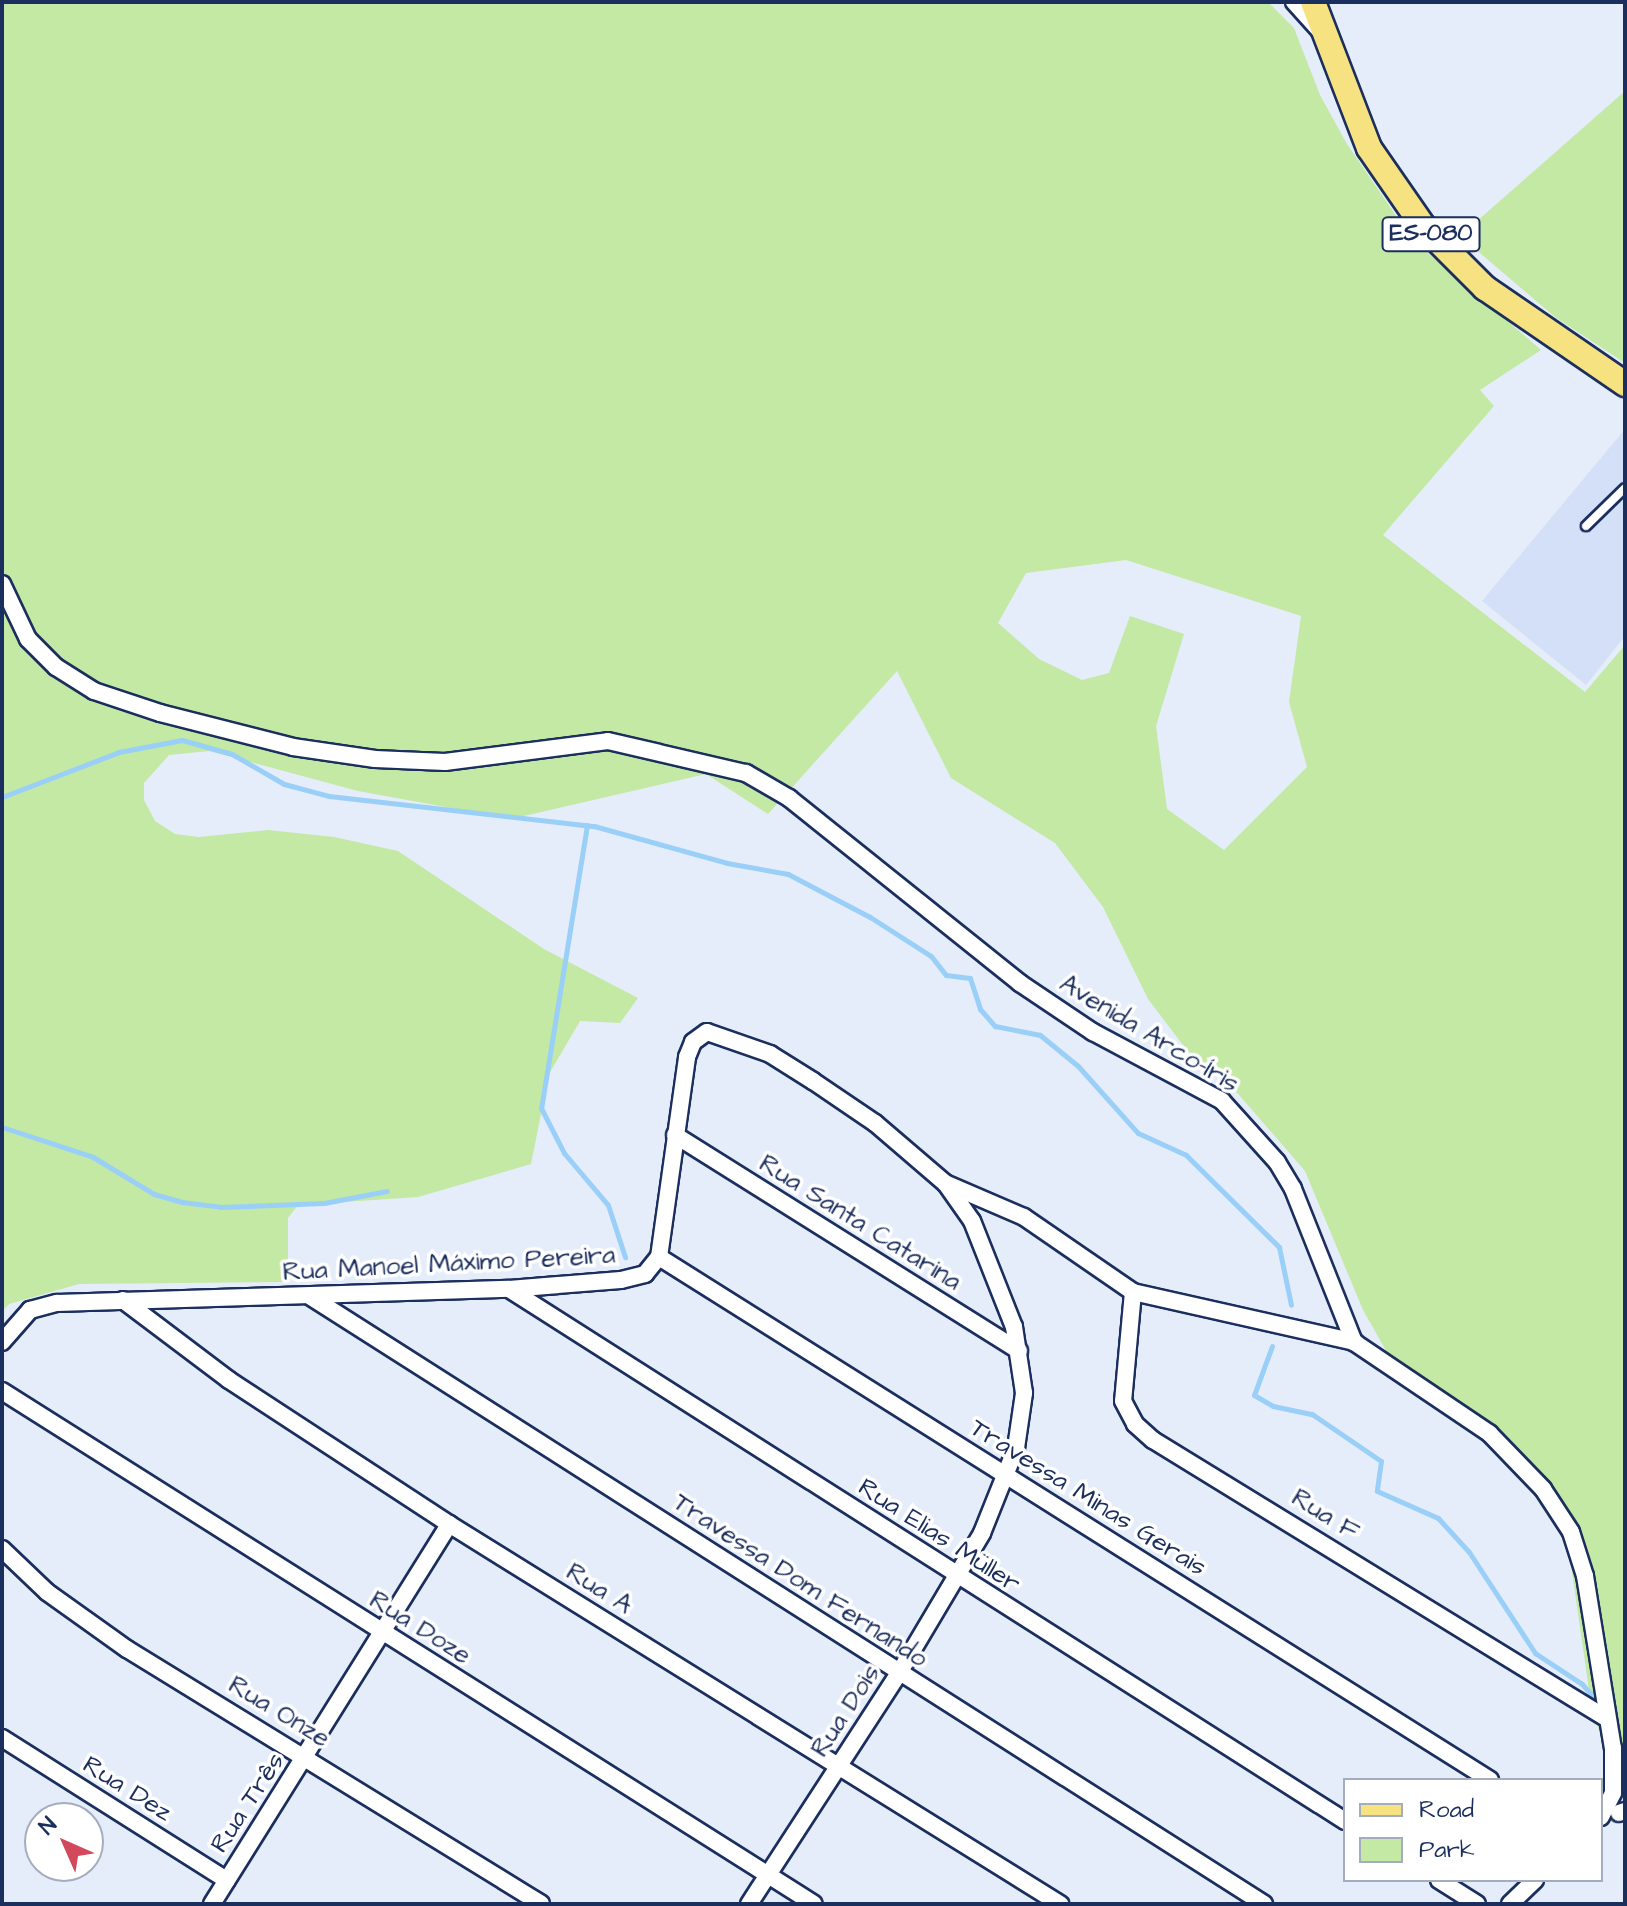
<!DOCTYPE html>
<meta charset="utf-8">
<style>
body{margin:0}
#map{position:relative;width:1627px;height:1906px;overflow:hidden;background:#e5edfa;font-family:"Architects Daughter",sans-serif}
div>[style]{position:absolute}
.built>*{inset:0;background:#d3e0f7}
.green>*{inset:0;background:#c3e9a4}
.stream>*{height:5px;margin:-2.5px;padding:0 2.5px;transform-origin:2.5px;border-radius:2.5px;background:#9acff8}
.roads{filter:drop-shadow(2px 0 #1b2f5e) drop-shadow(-2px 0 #1b2f5e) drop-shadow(0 2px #1b2f5e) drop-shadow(0 -2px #1b2f5e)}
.service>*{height:8px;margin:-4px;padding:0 4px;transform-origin:4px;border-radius:4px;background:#fff}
.minor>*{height:16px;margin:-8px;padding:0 8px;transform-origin:8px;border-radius:8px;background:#fff}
.primary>*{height:24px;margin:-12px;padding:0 12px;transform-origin:12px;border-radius:12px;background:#f7e281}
span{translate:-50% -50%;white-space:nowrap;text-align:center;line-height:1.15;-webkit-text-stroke:7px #fff;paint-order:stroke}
.shield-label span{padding:2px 6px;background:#fff;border:2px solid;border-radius:6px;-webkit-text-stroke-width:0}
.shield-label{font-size:24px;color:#1b2f5e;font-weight:700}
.street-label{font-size:26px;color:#1b2f5e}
.frame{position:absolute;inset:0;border:4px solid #1b2f5e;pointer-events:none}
.legend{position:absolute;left:1343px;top:1778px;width:260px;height:104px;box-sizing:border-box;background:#fff;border:2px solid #a4acbf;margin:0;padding:10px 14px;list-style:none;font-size:24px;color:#1b2f5e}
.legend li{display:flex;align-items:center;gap:16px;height:40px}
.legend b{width:40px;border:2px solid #a4acbf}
.north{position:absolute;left:24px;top:1802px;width:80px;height:80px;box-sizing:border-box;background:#fff;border:2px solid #a4acbf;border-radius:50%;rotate:315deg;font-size:22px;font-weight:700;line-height:32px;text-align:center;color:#1b2f5e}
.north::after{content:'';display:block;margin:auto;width:28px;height:36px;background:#d1495b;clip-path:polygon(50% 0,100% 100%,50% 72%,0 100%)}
</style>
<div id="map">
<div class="built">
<div style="clip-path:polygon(1625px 429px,1625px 636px,1586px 685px,1482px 601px)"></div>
</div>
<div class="green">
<div style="clip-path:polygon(evenodd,2px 2px,1268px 2px,1294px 28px,1320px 95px,1347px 144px,1412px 239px,1541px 350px,1480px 390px,1494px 406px,1383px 535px,1585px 692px,1625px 645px,1625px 1788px,1615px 1791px,1590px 1697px,1568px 1544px,1500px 1446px,1397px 1370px,1363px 1310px,1305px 1171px,1221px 1074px,1189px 1053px,1148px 999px,1103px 907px,1055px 843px,951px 778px,897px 671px,768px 814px,706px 774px,511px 819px,358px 791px,209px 751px,169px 755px,144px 783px,144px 800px,155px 821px,175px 834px,199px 837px,268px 830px,334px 837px,398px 851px,544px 949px,638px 998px,620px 1023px,580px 1021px,549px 1074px,531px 1164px,418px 1197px,298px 1205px,288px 1218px,288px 1282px,79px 1284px,9px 1304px,2px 1311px,2px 2px,1126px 560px,1301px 616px,1289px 702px,1307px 767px,1224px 850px,1167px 809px,1156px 726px,1184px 634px,1130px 616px,1109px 673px,1082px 680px,1039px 659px,998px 623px,1026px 573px,1126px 560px)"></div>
<div style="clip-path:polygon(1625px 91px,1625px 363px,1555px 317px,1460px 236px)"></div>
</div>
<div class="stream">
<div style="left:2px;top:797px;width:125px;rotate:-21deg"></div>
<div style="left:119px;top:752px;width:64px;rotate:-10.8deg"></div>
<div style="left:182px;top:740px;width:52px;rotate:15.6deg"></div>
<div style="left:232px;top:754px;width:60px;rotate:30deg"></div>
<div style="left:284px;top:784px;width:47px;rotate:14.9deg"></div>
<div style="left:329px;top:796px;width:267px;rotate:6.5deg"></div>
<div style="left:594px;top:826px;width:138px;rotate:15.5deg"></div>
<div style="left:727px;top:863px;width:62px;rotate:10.2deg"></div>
<div style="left:788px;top:874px;width:93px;rotate:27.7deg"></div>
<div style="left:870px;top:917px;width:72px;rotate:32.6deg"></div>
<div style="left:931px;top:956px;width:24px;rotate:52deg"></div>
<div style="left:946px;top:975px;width:24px;rotate:7deg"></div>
<div style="left:970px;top:978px;width:33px;rotate:72deg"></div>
<div style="left:980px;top:1009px;width:23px;rotate:49deg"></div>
<div style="left:995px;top:1026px;width:46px;rotate:11.3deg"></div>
<div style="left:1040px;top:1035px;width:49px;rotate:39.2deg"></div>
<div style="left:1078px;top:1066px;width:90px;rotate:48.2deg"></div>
<div style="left:1138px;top:1133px;width:53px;rotate:24.6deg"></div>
<div style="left:1186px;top:1155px;width:131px;rotate:44.7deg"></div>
<div style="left:1279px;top:1247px;width:59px;rotate:78.3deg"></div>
<div style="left:587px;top:825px;width:287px;rotate:99.2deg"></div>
<div style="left:541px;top:1108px;width:51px;rotate:62.9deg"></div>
<div style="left:564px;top:1153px;width:68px;rotate:49.8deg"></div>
<div style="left:608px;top:1205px;width:55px;rotate:71.9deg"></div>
<div style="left:2px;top:1127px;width:96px;rotate:18.2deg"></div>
<div style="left:93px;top:1157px;width:71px;rotate:31.2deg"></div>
<div style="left:154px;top:1194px;width:29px;rotate:16deg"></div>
<div style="left:182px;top:1202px;width:38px;rotate:7deg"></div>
<div style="left:220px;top:1207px;width:104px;rotate:-2.2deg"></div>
<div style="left:324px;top:1203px;width:64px;rotate:-10.8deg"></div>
<div style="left:1272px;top:1346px;width:52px;rotate:110.2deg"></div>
<div style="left:1254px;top:1395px;width:22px;rotate:30deg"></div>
<div style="left:1273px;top:1406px;width:40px;rotate:12deg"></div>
<div style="left:1312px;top:1414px;width:83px;rotate:34.3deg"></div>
<div style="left:1381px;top:1461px;width:30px;rotate:98deg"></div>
<div style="left:1377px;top:1491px;width:67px;rotate:23.9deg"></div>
<div style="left:1438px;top:1518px;width:46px;rotate:47.6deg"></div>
<div style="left:1469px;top:1552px;width:121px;rotate:56.8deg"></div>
<div style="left:1535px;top:1653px;width:56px;rotate:33.4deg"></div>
<div style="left:1582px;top:1684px;width:25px;rotate:48deg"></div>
<div style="left:1620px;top:1780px;width:30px;rotate:-90deg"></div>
</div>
<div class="roads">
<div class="service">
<div style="left:1586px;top:526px;width:54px;rotate:-44.3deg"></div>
</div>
<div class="minor">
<div style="left:1294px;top:2px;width:38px;rotate:48deg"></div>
<div style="left:2px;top:584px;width:61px;rotate:64.7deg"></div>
<div style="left:28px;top:639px;width:40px;rotate:45deg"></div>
<div style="left:56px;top:667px;width:45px;rotate:32.3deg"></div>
<div style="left:94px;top:691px;width:70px;rotate:18.4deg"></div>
<div style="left:160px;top:713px;width:137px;rotate:14.3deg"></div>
<div style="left:293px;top:747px;width:83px;rotate:8.3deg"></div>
<div style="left:375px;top:759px;width:70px;rotate:2.5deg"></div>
<div style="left:445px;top:762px;width:164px;rotate:-7.3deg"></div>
<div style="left:608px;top:741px;width:142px;rotate:13.1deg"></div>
<div style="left:746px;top:773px;width:50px;rotate:30.2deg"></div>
<div style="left:789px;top:798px;width:296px;rotate:38.7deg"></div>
<div style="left:1020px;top:983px;width:88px;rotate:33.9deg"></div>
<div style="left:1093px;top:1032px;width:146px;rotate:28.1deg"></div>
<div style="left:1222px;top:1101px;width:82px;rotate:48deg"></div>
<div style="left:1277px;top:1162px;width:31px;rotate:59deg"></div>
<div style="left:1293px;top:1189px;width:165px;rotate:68.3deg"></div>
<div style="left:1354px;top:1342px;width:163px;rotate:34deg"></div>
<div style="left:1489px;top:1433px;width:78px;rotate:46deg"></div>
<div style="left:1543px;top:1489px;width:51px;rotate:56.9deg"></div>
<div style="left:1571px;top:1532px;width:46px;rotate:72.3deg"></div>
<div style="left:1585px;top:1576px;width:174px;rotate:80.8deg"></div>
<div style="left:1613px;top:1748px;width:45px;rotate:90deg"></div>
<div style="left:1613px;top:1793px;width:27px;rotate:117deg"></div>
<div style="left:675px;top:1135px;width:406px;rotate:32.1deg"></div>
<div style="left:659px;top:1257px;width:982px;rotate:32.18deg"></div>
<div style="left:509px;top:1289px;width:991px;rotate:32.47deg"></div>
<div style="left:1133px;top:1292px;width:109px;rotate:95.2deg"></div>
<div style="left:1123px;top:1401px;width:26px;rotate:62deg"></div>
<div style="left:1135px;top:1424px;width:24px;rotate:42deg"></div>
<div style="left:1153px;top:1440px;width:532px;rotate:31.54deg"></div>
<div style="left:311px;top:1297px;width:1130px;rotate:32.49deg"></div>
<div style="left:123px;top:1300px;width:133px;rotate:37deg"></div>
<div style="left:229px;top:1380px;width:263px;rotate:33.2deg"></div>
<div style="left:449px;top:1524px;width:720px;rotate:31.88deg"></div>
<div style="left:2px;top:1342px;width:43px;rotate:-48.8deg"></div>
<div style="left:30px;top:1310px;width:28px;rotate:-15deg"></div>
<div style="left:57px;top:1303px;width:452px;rotate:-1.8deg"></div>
<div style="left:509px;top:1289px;width:112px;rotate:-4.6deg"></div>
<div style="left:621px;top:1280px;width:25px;rotate:-14deg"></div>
<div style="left:645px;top:1274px;width:22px;rotate:-51deg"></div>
<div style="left:659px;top:1257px;width:202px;rotate:-82deg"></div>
<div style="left:687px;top:1057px;width:16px;rotate:-68deg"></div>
<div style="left:693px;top:1042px;width:17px;rotate:-36deg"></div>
<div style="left:707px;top:1032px;width:67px;rotate:19.2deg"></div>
<div style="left:770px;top:1054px;width:51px;rotate:32.1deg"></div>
<div style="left:813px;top:1081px;width:75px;rotate:34.1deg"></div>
<div style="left:875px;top:1123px;width:92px;rotate:40.6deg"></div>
<div style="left:945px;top:1183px;width:86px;rotate:23.3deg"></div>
<div style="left:1024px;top:1217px;width:132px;rotate:34.5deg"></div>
<div style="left:1133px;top:1292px;width:227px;rotate:12.7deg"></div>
<div style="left:2px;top:1391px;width:960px;rotate:32.28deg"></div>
<div style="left:2px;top:1549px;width:62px;rotate:43.7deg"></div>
<div style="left:47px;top:1592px;width:98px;rotate:35.5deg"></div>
<div style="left:127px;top:1649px;width:486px;rotate:31.6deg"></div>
<div style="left:2px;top:1738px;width:266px;rotate:32.3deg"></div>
<div style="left:1619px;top:1813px;width:6px;rotate:-18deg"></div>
<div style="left:1439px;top:1880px;width:45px;rotate:32.3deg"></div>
<div style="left:212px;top:1904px;width:448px;rotate:-58deg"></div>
<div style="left:749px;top:1904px;width:275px;rotate:-57deg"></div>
<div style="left:899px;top:1673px;width:163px;rotate:-59.3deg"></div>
<div style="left:982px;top:1533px;width:92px;rotate:-68.2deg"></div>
<div style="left:1016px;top:1448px;width:56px;rotate:-81.7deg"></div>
<div style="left:1024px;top:1393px;width:67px;rotate:-98.6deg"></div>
<div style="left:1014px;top:1327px;width:114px;rotate:-111.6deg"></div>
<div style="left:972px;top:1221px;width:45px;rotate:-125.1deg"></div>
<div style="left:1510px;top:1904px;width:35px;rotate:-44deg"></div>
</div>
<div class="primary">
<div style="left:1313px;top:2px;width:156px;rotate:69deg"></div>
<div style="left:1369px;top:148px;width:95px;rotate:55.3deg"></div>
<div style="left:1423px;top:226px;width:88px;rotate:45deg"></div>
<div style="left:1485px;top:288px;width:170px;rotate:34.4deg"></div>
</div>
</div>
<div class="shield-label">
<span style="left:1431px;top:234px">ES-080</span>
</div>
<div class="street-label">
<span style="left:1149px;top:1034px;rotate:31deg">Avenida Arco-Íris</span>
<span style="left:860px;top:1223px;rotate:32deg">Rua Santa Catarina</span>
<span style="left:449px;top:1264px;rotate:-3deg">Rua Manoel Máximo Pereira</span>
<span style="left:1088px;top:1498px;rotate:32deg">Travessa Minas Gerais</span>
<span style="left:1325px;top:1515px;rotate:32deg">Rua F</span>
<span style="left:939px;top:1536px;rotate:33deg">Rua Elias Müller</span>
<span style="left:800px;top:1581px;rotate:33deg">Travessa Dom Fernando</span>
<span style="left:599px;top:1589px;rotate:32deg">Rua A</span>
<span style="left:420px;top:1628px;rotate:32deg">Rua Doze</span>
<span style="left:846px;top:1711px;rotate:-57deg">Rua Dois</span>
<span style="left:279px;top:1712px;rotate:31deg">Rua Onze</span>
<span style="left:127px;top:1789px;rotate:32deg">Rua Dez</span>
<span style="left:248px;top:1803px;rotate:-57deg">Rua Três</span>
</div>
<div class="frame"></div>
<ul class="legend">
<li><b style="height:10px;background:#f7e281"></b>Road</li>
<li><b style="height:22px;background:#c3e9a4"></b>Park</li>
</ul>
<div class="north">N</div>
</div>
